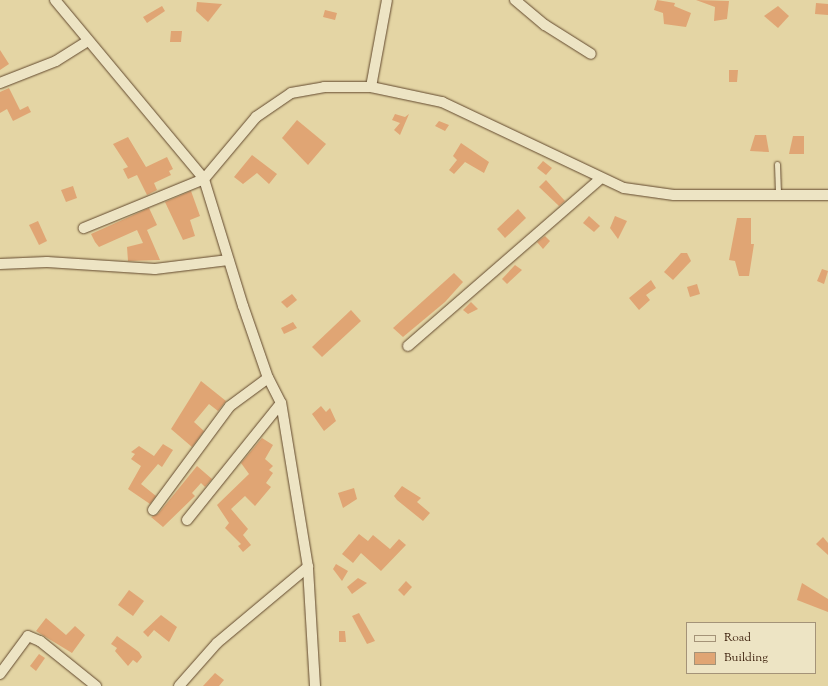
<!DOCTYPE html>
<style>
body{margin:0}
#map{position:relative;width:828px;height:686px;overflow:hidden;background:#e4d5a4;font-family:"Sorts Mill Goudy",serif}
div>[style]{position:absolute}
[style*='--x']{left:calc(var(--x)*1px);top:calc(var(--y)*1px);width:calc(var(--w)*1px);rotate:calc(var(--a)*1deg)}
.building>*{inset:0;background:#e0a574}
.roads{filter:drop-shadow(0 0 1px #62492e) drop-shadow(0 0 1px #62492e)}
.lane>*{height:5px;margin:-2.5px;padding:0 2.5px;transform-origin:2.5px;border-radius:2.5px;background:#ede4c4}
.street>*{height:10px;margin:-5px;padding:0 5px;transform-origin:5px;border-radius:5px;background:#ede4c4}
span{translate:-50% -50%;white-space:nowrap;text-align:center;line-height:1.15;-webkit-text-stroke:3px #ede4c4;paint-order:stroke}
.legend{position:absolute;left:686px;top:622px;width:130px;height:52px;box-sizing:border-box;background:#ede4c4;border:1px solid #a49378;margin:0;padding:5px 7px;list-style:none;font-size:12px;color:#371a07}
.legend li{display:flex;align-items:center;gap:8px;height:20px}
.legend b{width:20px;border:1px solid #a49378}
</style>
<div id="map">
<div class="building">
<i style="clip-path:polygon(657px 0,675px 3px,674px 6px,691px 13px,686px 27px,664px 24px,663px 13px,654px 10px)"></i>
<i style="clip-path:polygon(696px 0,729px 1px,727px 19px,714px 21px,715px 7px)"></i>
<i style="clip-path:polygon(197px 2px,222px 4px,208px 22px,196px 11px)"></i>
<i style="clip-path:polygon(816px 3px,828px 4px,828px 15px,815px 14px)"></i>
<i style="clip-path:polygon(162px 6px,165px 11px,147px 23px,143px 17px)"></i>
<i style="clip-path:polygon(778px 6px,789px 16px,778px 28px,764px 16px)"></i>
<i style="clip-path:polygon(325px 10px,337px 13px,335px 20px,323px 17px)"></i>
<i style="clip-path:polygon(171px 31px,182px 31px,181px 42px,170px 42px)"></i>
<i style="clip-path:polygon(0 50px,9px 64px,0 70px)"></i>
<i style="clip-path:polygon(729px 70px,738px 70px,737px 82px,729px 82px)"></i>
<i style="clip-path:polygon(9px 88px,20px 110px,28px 106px,31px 112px,13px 121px,7px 109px,0 113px,0 92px)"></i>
<i style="clip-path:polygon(395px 114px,405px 117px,409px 114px,400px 135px,394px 130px,400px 123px,392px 120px)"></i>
<i style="clip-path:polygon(297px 120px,326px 144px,308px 165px,282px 138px)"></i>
<i style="clip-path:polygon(439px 121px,449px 125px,445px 131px,435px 126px)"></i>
<i style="clip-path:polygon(755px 135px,766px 135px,769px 152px,750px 151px)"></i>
<i style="clip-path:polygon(793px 136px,804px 136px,804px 154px,789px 154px)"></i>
<i style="clip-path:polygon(128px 137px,146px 167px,167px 157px,173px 169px,169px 171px,171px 175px,154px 183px,157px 190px,147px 195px,137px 175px,128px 179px,123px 169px,128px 167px,113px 144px)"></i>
<i style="clip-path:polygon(461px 143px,489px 162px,484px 173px,465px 162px,454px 174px,449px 170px,457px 160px,453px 156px)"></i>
<i style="clip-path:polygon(252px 155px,277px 174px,269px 184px,257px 173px,243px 184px,234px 177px)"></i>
<i style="clip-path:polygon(543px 161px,552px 168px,546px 175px,537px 168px)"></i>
<i style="clip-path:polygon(546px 180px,565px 201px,559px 206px,539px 187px)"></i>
<i style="clip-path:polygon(73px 186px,77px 198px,66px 202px,61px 190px)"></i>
<i style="clip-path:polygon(191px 191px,200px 216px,190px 220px,195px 236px,183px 240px,165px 202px)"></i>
<i style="clip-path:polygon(149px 208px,157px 225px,147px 230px,160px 260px,128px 261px,127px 247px,143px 243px,137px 230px,99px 247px,95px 242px,91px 234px)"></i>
<i style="clip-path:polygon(518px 209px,526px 218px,505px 238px,497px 229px)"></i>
<i style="clip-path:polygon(589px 216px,600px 226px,594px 232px,583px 223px)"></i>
<i style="clip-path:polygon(615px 216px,627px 221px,618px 239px,610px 228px)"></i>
<i style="clip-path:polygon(737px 218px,751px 218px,751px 244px,754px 244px,749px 276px,739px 276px,735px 261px,729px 260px)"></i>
<i style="clip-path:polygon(38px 221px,47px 241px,39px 245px,29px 225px)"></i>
<i style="clip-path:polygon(545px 236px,550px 241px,543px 249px,537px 242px)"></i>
<i style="clip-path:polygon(681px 253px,687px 253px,691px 261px,673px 280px,664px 272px)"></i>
<i style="clip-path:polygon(515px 265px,522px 270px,507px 284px,502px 279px)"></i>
<i style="clip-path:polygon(822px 269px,828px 271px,824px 284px,817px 281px)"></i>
<i style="clip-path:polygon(454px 273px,463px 282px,445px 302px,403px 337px,393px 328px)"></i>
<i style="clip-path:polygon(651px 280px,656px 288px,646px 295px,650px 300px,639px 310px,629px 298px)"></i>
<i style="clip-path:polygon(697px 284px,700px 294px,690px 297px,687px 287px)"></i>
<i style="clip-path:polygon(292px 294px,297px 300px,287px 308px,281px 302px)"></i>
<i style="clip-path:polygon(471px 302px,478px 309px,468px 314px,463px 310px)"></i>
<i style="clip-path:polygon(351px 310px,361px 321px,322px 357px,312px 347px)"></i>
<i style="clip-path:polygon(293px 322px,297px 328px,284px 334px,281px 328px)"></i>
<i style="clip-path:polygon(201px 381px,226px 401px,218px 411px,209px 404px,194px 422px,204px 431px,192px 447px,171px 429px)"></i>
<i style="clip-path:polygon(321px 406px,326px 412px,330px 408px,336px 421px,324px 431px,312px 414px)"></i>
<i style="clip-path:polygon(262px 438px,273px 445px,265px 459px,273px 466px,269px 470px,273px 473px,266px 483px,271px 487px,255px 506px,245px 496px,231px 509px,248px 529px,243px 535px,251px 545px,243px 552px,238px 546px,241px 544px,225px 528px,229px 523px,217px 505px,249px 474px,241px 463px)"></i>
<i style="clip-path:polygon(163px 444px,173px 450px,162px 467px,158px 464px,141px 484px,156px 496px,150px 504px,128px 489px,141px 466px,131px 459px,135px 454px,131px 452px,139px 446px,154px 456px)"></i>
<i style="clip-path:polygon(197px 466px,212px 479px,205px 487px,201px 483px,192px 493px,195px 496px,163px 527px,151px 517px,158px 514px)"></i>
<i style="clip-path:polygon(402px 486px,421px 498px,417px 502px,430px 513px,423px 521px,397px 500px,394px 496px)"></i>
<i style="clip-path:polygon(354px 488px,357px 499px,343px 508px,338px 493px)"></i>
<i style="clip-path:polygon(359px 534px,368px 541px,373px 535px,390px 549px,399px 539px,406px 545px,381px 571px,361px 553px,353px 563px,342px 554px)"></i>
<i style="clip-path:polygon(823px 537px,828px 543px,828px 555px,816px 544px)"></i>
<i style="clip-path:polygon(336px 564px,348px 571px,342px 581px,333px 569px)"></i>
<i style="clip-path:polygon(358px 578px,367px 583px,352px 594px,347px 587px)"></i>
<i style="clip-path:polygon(406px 581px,412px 587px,404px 596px,398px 590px)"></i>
<i style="clip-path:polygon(802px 583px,828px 599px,828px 612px,797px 600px)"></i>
<i style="clip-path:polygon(129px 590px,144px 601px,133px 616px,118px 605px)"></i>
<i style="clip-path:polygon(359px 613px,375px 641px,367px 644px,352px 616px)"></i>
<i style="clip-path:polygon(161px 615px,177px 627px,169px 642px,154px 630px,148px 637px,143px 632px)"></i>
<i style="clip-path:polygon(46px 618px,66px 635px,75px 626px,85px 635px,72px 653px,36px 631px)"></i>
<i style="clip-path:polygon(339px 631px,345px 631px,346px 642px,339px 642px)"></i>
<i style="clip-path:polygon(117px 636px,139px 652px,142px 657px,137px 663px,133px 660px,128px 666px,115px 651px,117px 648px,111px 644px)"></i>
<i style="clip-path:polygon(39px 654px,45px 658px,36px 671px,30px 666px)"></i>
<i style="clip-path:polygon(215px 673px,224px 680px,219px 686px,203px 686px)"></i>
</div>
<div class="roads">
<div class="lane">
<i style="--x:777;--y:164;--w:31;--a:88"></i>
</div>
<div class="street">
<i style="--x:55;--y:0;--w:233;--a:50.2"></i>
<i style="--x:204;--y:179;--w:130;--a:157.8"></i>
<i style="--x:515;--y:0;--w:39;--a:40"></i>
<i style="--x:545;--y:25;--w:54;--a:32.2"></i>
<i style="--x:0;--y:83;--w:60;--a:-21.4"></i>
<i style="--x:56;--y:61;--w:38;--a:-32"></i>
<i style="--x:371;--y:87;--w:88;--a:-79.6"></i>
<i style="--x:0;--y:264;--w:47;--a:-2.4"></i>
<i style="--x:47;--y:262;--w:108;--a:3.7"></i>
<i style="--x:155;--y:269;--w:74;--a:-7"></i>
<i style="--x:408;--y:346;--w:253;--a:-41"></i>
<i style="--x:153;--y:510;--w:129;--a:-53.5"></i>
<i style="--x:230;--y:406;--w:47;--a:-36.4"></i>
<i style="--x:187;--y:520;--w:150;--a:-51.2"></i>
<i style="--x:0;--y:674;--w:47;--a:-53.6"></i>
<i style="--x:28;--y:636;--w:13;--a:23"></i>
<i style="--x:40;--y:641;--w:72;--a:38.8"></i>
<i style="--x:179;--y:686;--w:57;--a:-48.5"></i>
<i style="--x:217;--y:643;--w:119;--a:-39.9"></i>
<i style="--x:315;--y:686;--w:119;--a:-93.4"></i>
<i style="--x:308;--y:567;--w:166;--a:-99.3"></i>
<i style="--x:281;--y:403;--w:28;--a:-117"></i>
<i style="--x:268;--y:378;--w:76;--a:-109.1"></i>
<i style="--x:243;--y:306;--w:133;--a:-107.1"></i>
<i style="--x:204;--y:179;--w:81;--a:-50"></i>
<i style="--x:256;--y:117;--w:42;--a:-34.4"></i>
<i style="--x:291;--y:93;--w:34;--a:-10"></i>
<i style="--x:324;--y:87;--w:47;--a:0"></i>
<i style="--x:371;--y:87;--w:73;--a:11.9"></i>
<i style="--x:442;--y:102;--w:201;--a:25.3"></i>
<i style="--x:624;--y:188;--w:50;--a:8"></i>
<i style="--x:674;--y:195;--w:154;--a:0"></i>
</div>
</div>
<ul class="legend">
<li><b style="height:5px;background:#ede4c4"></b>Road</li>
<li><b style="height:11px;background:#e0a574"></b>Building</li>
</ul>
</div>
